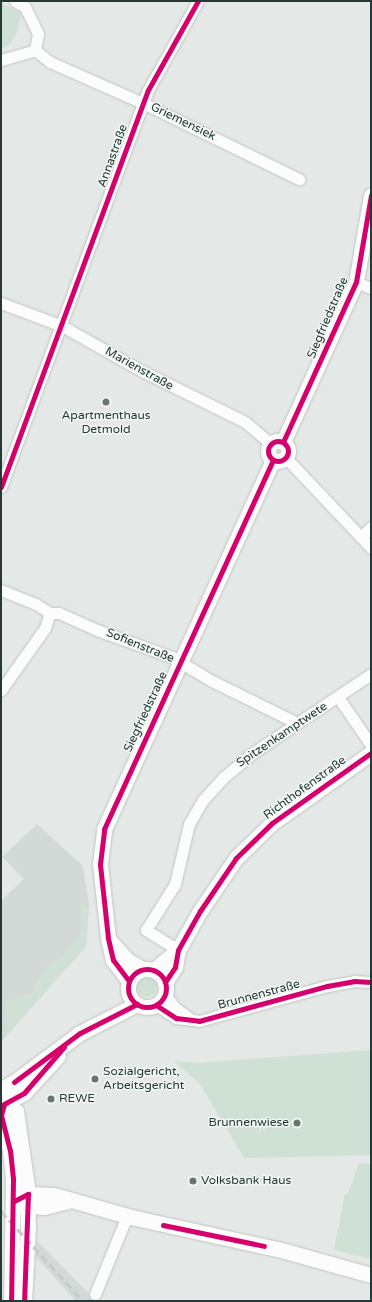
<!DOCTYPE html>
<meta charset="utf-8">
<style>
body{margin:0}
#map{position:relative;width:372px;height:1302px;overflow:hidden;background:#e4e8e6;font-family:"Varela Round",sans-serif}
div>[style]{position:absolute}
[style*='--x']{left:calc(var(--x)*1px);top:calc(var(--y)*1px);width:calc(var(--w)*1px);rotate:calc(var(--a)*1deg)}
.built>*{inset:0;background:#d2d9d6}
.green>*{inset:0;background:#cfe0d4}
.round{border-radius:50%}
.roads{filter:drop-shadow(0 0 1px #c1c5c3) drop-shadow(0 0 1px #c1c5c3)}
.street>*{height:11px;margin:-5.5px;padding:0 5.5px;transform-origin:5.5px;border-radius:5.5px;background:#fbfcfb}
.secondary>*{height:15px;margin:-7.5px;padding:0 7.5px;transform-origin:7.5px;border-radius:7.5px;background:#fbfcfb}
.secondary>.ring{margin:-7.5px;padding:0;box-sizing:content-box;background:none;border:15px solid #fbfcfb;border-radius:50%}
.rail>*{height:3px;margin-top:-1.5px;transform-origin:0;background:repeating-linear-gradient(90deg,#c7cac9 0 8px,transparent 0 12px)}
.cycleway>*{height:5px;margin:-2.5px;padding:0 2.5px;transform-origin:2.5px;border-radius:2.5px;background:#d6006c}
.cycleway>.ring{margin:-2.5px;padding:0;box-sizing:content-box;background:none;border:5px solid #d6006c;border-radius:50%}
.dots>*{width:11px;height:11px;translate:-50% -50%;box-sizing:border-box;border:2px solid #f2f7f5;border-radius:50%}
span{translate:-50% -50%;white-space:nowrap;text-align:center;line-height:1.15;-webkit-text-stroke:3px #f2f7f5;paint-order:stroke}
.street-label{font-size:12px;color:#243934}
.poi-label{font-size:12px;color:#243934}
.left{translate:0 -50%;text-align:left}
.right{translate:-100% -50%;text-align:right}
.frame{position:absolute;inset:0;border:2px solid #243934;pointer-events:none}
</style>
<div id="map">
<div class="built">
<i style="clip-path:polygon(37px 824px,83px 866px,89px 906px,86px 946px,1px 1042px,1px 901px,24px 879px,2px 857px)"></i>
<i style="clip-path:polygon(37px 1241px,96px 1301px,76px 1301px,36px 1257px)"></i>
</div>
<div class="green">
<i style="clip-path:polygon(1px 3px,21px 13px,18px 30px,11px 44px,1px 49px)"></i>
<i style="clip-path:polygon(80px 903px,88px 907px,85px 946px,8px 1034px,6px 1001px,31px 994px,48px 964px,59px 960px,81px 933px)"></i>
<i class="round" style="left:137px;top:977px;width:20px;height:20px"></i>
<i style="clip-path:polygon(371px 1050px,371px 1155px,244px 1158px,200px 1084px,174px 1061px,197px 1063px)"></i>
<i style="clip-path:polygon(359px 1163px,371px 1164px,371px 1259px,334px 1250px,345px 1194px,348px 1194px)"></i>
</div>
<div class="roads">
<div class="street">
<i style="--x:15;--y:1;--w:12;--a:31"></i>
<i style="--x:25;--y:7;--w:30;--a:64"></i>
<i style="--x:38;--y:34;--w:16;--a:101"></i>
<i style="--x:35;--y:50;--w:19;--a:39"></i>
<i style="--x:50;--y:62;--w:102;--a:23.8"></i>
<i style="--x:143;--y:103;--w:174;--a:26"></i>
<i style="--x:1;--y:60;--w:35;--a:-16"></i>
<i style="--x:356;--y:282;--w:16;--a:22"></i>
<i style="--x:1;--y:303;--w:65;--a:20.7"></i>
<i style="--x:62;--y:326;--w:92;--a:29.4"></i>
<i style="--x:142;--y:371;--w:115;--a:26.3"></i>
<i style="--x:245;--y:422;--w:34;--a:40"></i>
<i style="--x:286;--y:458;--w:124;--a:46.6"></i>
<i style="--x:1;--y:487;--w:423;--a:-69.7"></i>
<i style="--x:148;--y:90;--w:102;--a:-60.7"></i>
<i style="--x:361;--y:537;--w:14;--a:-45"></i>
<i style="--x:1;--y:590;--w:38;--a:22"></i>
<i style="--x:36;--y:604;--w:17;--a:33"></i>
<i style="--x:50;--y:613;--w:9;--a:0"></i>
<i style="--x:59;--y:613;--w:42;--a:24.1"></i>
<i style="--x:97;--y:630;--w:80;--a:19.8"></i>
<i style="--x:172;--y:657;--w:44;--a:31.2"></i>
<i style="--x:210;--y:680;--w:97;--a:26.3"></i>
<i style="--x:1;--y:690;--w:76;--a:-54.6"></i>
<i style="--x:45;--y:628;--w:16;--a:-72"></i>
<i style="--x:338;--y:697;--w:58;--a:55.5"></i>
<i style="--x:178;--y:950;--w:38;--a:-148"></i>
<i style="--x:146;--y:930;--w:54;--a:-57.8"></i>
<i style="--x:175;--y:884;--w:62;--a:-76.9"></i>
<i style="--x:189;--y:824;--w:28;--a:-60"></i>
<i style="--x:203;--y:800;--w:31;--a:-48"></i>
<i style="--x:224;--y:777;--w:35;--a:-40"></i>
<i style="--x:251;--y:754;--w:144;--a:-33.7"></i>
<i style="--x:165;--y:994;--w:16;--a:55"></i>
<i style="--x:174;--y:1007;--w:19;--a:36"></i>
<i style="--x:156;--y:1005;--w:24;--a:33"></i>
<i style="--x:176;--y:1018;--w:23;--a:7"></i>
<i style="--x:199;--y:1021;--w:133;--a:-15.3"></i>
<i style="--x:327;--y:986;--w:27;--a:-10"></i>
<i style="--x:354;--y:981;--w:17;--a:3"></i>
<i style="--x:95;--y:1294;--w:84;--a:-67.7"></i>
</div>
<div class="secondary">
<i class="ring" style="left:268px;top:441px;width:5px;height:5px"></i>
<i style="--x:283;--y:442;--w:176;--a:-65.5"></i>
<i style="--x:356;--y:282;--w:88;--a:-80.2"></i>
<i style="--x:110;--y:941;--w:25;--a:48"></i>
<i style="--x:127;--y:960;--w:17;--a:31"></i>
<i class="ring" style="left:128px;top:969px;width:23px;height:23px"></i>
<i style="--x:154;--y:970;--w:31;--a:-40"></i>
<i style="--x:129;--y:981;--w:26;--a:-127"></i>
<i style="--x:113;--y:960;--w:23;--a:-103"></i>
<i style="--x:108;--y:938;--w:74;--a:-96.2"></i>
<i style="--x:100;--y:864;--w:35;--a:-83"></i>
<i style="--x:104;--y:829;--w:406;--a:-65.4"></i>
<i style="--x:165;--y:982;--w:18;--a:-56"></i>
<i style="--x:175;--y:967;--w:17;--a:-80"></i>
<i style="--x:178;--y:950;--w:45;--a:-60.6"></i>
<i style="--x:200;--y:911;--w:64;--a:-55.8"></i>
<i style="--x:236;--y:858;--w:50;--a:-44.2"></i>
<i style="--x:272;--y:823;--w:121;--a:-35.3"></i>
<i style="--x:1;--y:1089;--w:15;--a:-28"></i>
<i style="--x:14;--y:1082;--w:82;--a:-36.6"></i>
<i style="--x:80;--y:1033;--w:64;--a:-27"></i>
<i style="--x:4;--y:1104;--w:14;--a:30"></i>
<i style="--x:16;--y:1111;--w:76;--a:81.7"></i>
<i style="--x:27;--y:1186;--w:42;--a:88.6"></i>
<i style="--x:28;--y:1228;--w:73;--a:93.1"></i>
<i style="--x:4;--y:1104;--w:11;--a:105"></i>
<i style="--x:1;--y:1115;--w:36;--a:76"></i>
<i style="--x:10;--y:1150;--w:29;--a:84"></i>
<i style="--x:13;--y:1179;--w:122;--a:90.9"></i>
<i style="--x:4;--y:1104;--w:23;--a:-29"></i>
<i style="--x:24;--y:1093;--w:50;--a:-47.4"></i>
<i style="--x:14;--y:1201;--w:16;--a:-27"></i>
<i style="--x:28;--y:1194;--w:26;--a:2"></i>
<i style="--x:54;--y:1195;--w:80;--a:15.9"></i>
<i style="--x:131;--y:1217;--w:158;--a:12.4"></i>
<i style="--x:285;--y:1251;--w:89;--a:15.6"></i>
<i style="--x:20;--y:1205;--w:24;--a:5"></i>
<i style="--x:44;--y:1207;--w:25;--a:-14"></i>
</div>
</div>
<div class="rail">
<i style="--x:1;--y:1211;--w:122;--a:47.7"></i>
</div>
<div class="cycleway">
<i class="ring" style="left:268px;top:441px;width:15px;height:15px"></i>
<i style="--x:283;--y:442;--w:176;--a:-65.5"></i>
<i style="--x:356;--y:282;--w:88;--a:-80.2"></i>
<i style="--x:1;--y:487;--w:423;--a:-69.7"></i>
<i style="--x:148;--y:90;--w:102;--a:-60.7"></i>
<i class="ring" style="left:128px;top:969px;width:33px;height:33px"></i>
<i style="--x:129;--y:981;--w:26;--a:-127"></i>
<i style="--x:113;--y:960;--w:23;--a:-103"></i>
<i style="--x:108;--y:938;--w:74;--a:-96.2"></i>
<i style="--x:100;--y:864;--w:35;--a:-83"></i>
<i style="--x:104;--y:829;--w:406;--a:-65.4"></i>
<i style="--x:165;--y:982;--w:18;--a:-56"></i>
<i style="--x:175;--y:967;--w:17;--a:-80"></i>
<i style="--x:178;--y:950;--w:45;--a:-60.6"></i>
<i style="--x:200;--y:911;--w:64;--a:-55.8"></i>
<i style="--x:236;--y:858;--w:50;--a:-44.2"></i>
<i style="--x:272;--y:823;--w:121;--a:-35.3"></i>
<i style="--x:156;--y:1005;--w:24;--a:33"></i>
<i style="--x:176;--y:1018;--w:23;--a:7"></i>
<i style="--x:199;--y:1021;--w:133;--a:-15.3"></i>
<i style="--x:327;--y:986;--w:27;--a:-10"></i>
<i style="--x:354;--y:981;--w:17;--a:3"></i>
<i style="--x:14;--y:1082;--w:82;--a:-36.6"></i>
<i style="--x:80;--y:1033;--w:64;--a:-27"></i>
<i style="--x:4;--y:1104;--w:11;--a:105"></i>
<i style="--x:1;--y:1115;--w:36;--a:76"></i>
<i style="--x:10;--y:1150;--w:29;--a:84"></i>
<i style="--x:13;--y:1179;--w:122;--a:90.9"></i>
<i style="--x:4;--y:1104;--w:23;--a:-29"></i>
<i style="--x:24;--y:1093;--w:61;--a:-49"></i>
<i style="--x:14;--y:1201;--w:16;--a:-27"></i>
<i style="--x:28;--y:1194;--w:107;--a:92.1"></i>
<i style="--x:163;--y:1225;--w:103;--a:11.7"></i>
</div>
<div class="dots">
<i style="left:106px;top:402px;background:#677672"></i>
<i style="left:95px;top:1079px;background:#677672"></i>
<i style="left:51px;top:1099px;background:#677672"></i>
<i style="left:297px;top:1123px;background:#677672"></i>
<i style="left:193px;top:1181px;background:#677672"></i>
</div>
<div class="street-label">
<span style="left:183px;top:122px;rotate:26deg">Griemensiek</span>
<span style="left:113px;top:156px;rotate:-70deg">Annastraße</span>
<span style="left:328px;top:318px;rotate:-67deg">Siegfriedstraße</span>
<span style="left:139px;top:369px;rotate:29deg">Marienstraße</span>
<span style="left:140px;top:646px;rotate:22deg">Sofienstraße</span>
<span style="left:146px;top:712px;rotate:-65deg">Siegfriedstraße</span>
<span style="left:282px;top:735px;rotate:-34deg">Spitzenkamptwete</span>
<span style="left:305px;top:788px;rotate:-36deg">Richthofenstraße</span>
<span style="left:259px;top:995px;rotate:-15deg">Brunnenstraße</span>
</div>
<div class="poi-label">
<span style="left:106px;top:423px">Apartmenthaus<br>Detmold</span>
<span class="left" style="left:103px;top:1079px">Sozialgericht,<br>Arbeitsgericht</span>
<span class="left" style="left:59px;top:1099px">REWE</span>
<span class="right" style="left:289px;top:1123px">Brunnenwiese</span>
<span class="left" style="left:201px;top:1181px">Volksbank Haus</span>
</div>
<div class="frame"></div>
</div>
